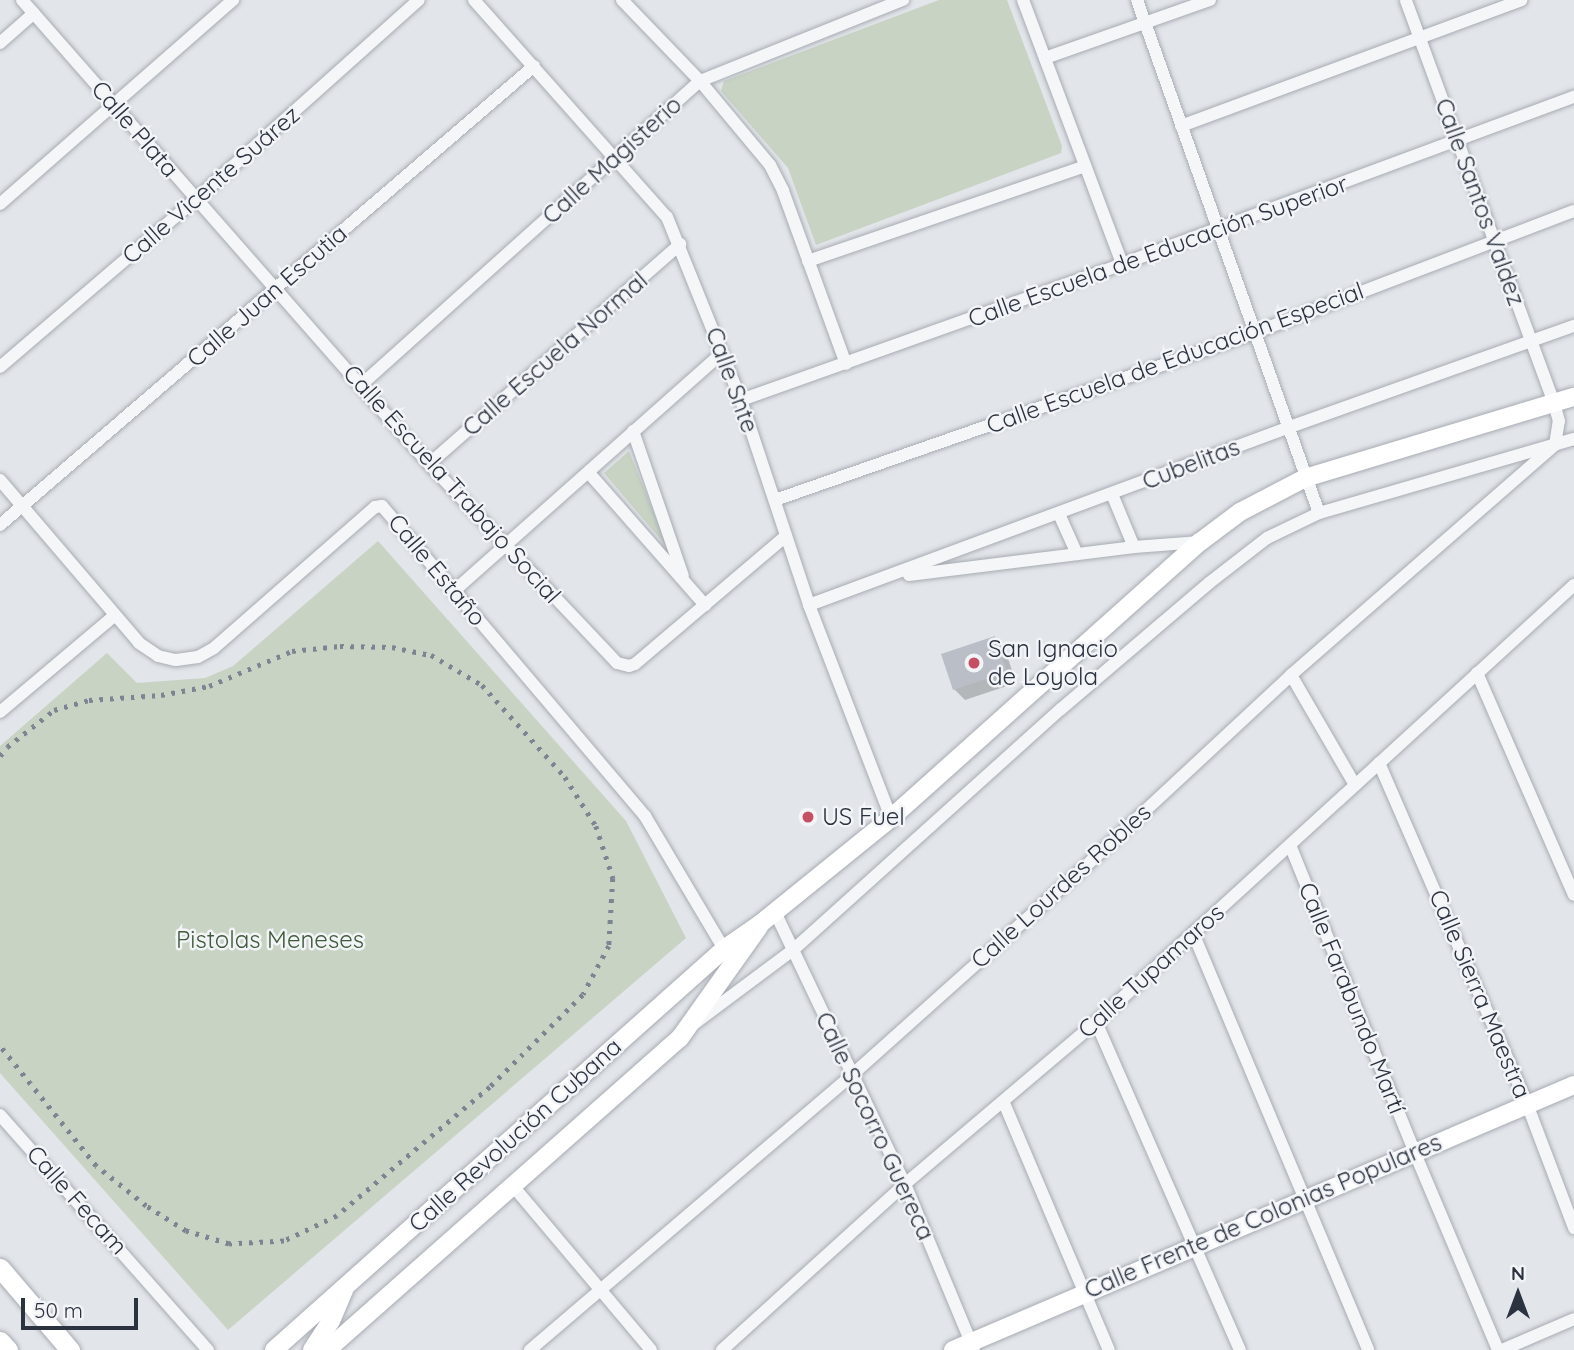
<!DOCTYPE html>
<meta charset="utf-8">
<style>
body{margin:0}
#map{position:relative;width:1574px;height:1350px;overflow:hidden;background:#e2e5e9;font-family:Quicksand,sans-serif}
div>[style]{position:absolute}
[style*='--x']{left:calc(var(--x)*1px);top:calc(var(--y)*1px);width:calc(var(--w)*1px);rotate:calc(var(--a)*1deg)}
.green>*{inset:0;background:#c8d3c4}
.shadow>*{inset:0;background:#0003}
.building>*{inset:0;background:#babec6}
.roads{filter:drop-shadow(0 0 2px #a7acb3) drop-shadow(0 0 2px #a7acb3)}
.street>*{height:12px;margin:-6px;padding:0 6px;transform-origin:6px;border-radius:6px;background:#f5f6f8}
.secondary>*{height:18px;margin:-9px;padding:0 9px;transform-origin:9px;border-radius:9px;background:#fff}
.primary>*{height:19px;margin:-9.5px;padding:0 9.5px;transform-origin:9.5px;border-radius:9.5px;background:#fff}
.rail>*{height:4.5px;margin-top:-2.25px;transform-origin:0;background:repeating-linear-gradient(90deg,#7c8592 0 3.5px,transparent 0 10.5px)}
.dots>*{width:19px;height:19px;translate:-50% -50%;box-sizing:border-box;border:4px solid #f2f4f7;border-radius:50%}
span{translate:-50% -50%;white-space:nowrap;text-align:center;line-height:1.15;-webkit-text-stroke:5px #f2f4f7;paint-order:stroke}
.street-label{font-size:24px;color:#2b3340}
.poi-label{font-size:24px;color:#2b3340}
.left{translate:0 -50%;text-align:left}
.park-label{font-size:24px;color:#405b39}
.north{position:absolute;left:1483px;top:1259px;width:70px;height:70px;-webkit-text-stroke:5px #f2f4f7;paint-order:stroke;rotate:0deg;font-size:19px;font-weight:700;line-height:28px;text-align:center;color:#2b3340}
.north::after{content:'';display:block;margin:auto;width:24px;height:32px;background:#2b3340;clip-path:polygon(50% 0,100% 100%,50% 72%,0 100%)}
.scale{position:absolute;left:21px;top:1298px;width:117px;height:32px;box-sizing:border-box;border:4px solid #2b3340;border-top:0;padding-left:9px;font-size:21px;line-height:24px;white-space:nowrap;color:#2b3340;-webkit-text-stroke:5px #f2f4f7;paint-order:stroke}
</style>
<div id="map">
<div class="green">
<i style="clip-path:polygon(939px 0,1007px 0,1062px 146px,1061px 153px,816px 245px,788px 168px,721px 91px,724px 81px)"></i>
<i style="clip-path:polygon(629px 451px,668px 548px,604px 473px)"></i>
<i style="clip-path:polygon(378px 541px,626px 821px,686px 938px,228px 1330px,0 1073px,0 746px,107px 653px,137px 683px,205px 678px,233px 666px)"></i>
</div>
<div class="shadow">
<i style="clip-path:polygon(994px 638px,1005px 649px,1016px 683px,965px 700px,954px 689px)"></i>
</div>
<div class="building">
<i style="clip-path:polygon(995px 636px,1007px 672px,953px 690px,941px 654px)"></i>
</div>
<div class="roads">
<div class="street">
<i style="--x:22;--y:0;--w:617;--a:48.74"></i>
<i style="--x:429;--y:464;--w:274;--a:46.6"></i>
<i style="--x:617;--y:663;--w:12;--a:14"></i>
<i style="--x:629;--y:666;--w:6;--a:-18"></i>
<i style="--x:635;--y:664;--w:198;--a:-40.3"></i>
<i style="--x:474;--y:0;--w:290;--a:48.4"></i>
<i style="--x:667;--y:217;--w:197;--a:68"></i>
<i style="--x:741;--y:400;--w:216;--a:71.6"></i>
<i style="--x:809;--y:605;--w:228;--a:68.9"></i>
<i style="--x:622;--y:0;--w:112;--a:46.1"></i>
<i style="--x:700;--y:81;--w:109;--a:50.2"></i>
<i style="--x:770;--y:165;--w:29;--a:63"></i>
<i style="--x:783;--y:191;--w:184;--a:70"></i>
<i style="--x:1023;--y:0;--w:282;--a:69.4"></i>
<i style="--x:1137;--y:0;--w:544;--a:70.47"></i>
<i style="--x:1319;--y:513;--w:266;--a:-16.2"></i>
<i style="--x:0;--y:43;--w:45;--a:-41.4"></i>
<i style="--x:1045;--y:58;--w:175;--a:-19.4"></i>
<i style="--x:1181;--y:126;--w:363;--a:-20.3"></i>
<i style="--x:0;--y:204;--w:310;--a:-41.2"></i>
<i style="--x:808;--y:261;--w:293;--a:-18.9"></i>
<i style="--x:0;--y:367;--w:257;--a:-40.6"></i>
<i style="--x:195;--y:200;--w:300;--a:-41.8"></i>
<i style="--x:361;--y:385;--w:455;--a:-41.9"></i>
<i style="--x:700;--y:81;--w:219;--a:-21.8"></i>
<i style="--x:741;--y:400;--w:405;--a:-19.6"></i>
<i style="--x:1122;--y:264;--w:482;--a:-20.3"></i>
<i style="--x:633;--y:431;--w:153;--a:71"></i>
<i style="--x:429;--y:464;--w:334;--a:-41.2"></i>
<i style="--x:589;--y:473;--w:176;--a:48.7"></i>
<i style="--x:0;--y:480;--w:214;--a:49.5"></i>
<i style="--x:139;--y:643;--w:23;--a:34"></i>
<i style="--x:158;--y:656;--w:18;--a:13"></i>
<i style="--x:176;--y:660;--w:22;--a:-8"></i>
<i style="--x:198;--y:657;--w:18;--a:-29"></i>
<i style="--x:214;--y:648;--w:214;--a:-41.2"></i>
<i style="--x:375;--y:507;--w:7;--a:-8"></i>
<i style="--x:382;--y:506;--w:407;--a:49.7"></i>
<i style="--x:645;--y:816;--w:155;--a:59.3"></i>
<i style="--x:1112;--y:494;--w:57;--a:67.5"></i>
<i style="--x:775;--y:500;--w:507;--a:-19.22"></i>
<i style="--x:1254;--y:333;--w:342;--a:-20.9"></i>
<i style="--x:1059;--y:514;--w:44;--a:65.8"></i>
<i style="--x:0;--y:525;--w:704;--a:-40.68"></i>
<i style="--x:909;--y:575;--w:227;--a:-7.1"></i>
<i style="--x:1134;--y:547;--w:66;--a:-4.3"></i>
<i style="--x:454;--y:591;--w:358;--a:-41.6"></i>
<i style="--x:809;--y:605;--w:510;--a:-20.32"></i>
<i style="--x:1287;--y:428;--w:305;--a:-19.6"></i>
<i style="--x:1477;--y:673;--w:242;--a:66.4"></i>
<i style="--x:1291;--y:675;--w:127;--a:59.8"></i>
<i style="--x:0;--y:712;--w:150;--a:-40.1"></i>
<i style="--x:1379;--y:763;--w:372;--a:66.5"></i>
<i style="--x:1527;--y:1104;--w:133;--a:69.2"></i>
<i style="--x:1290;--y:845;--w:330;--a:67.9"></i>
<i style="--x:1414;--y:1151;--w:216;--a:67.1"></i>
<i style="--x:775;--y:912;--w:301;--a:64.5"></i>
<i style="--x:905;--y:1184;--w:180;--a:67.4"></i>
<i style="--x:1193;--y:933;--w:452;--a:67.2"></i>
<i style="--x:1096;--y:1022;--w:358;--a:66.3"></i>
<i style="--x:695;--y:1023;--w:122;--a:-36.7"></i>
<i style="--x:793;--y:950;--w:360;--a:-42"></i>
<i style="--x:1061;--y:709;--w:194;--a:-40.4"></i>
<i style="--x:1209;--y:583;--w:73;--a:-37.8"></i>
<i style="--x:1267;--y:538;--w:58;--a:-25.7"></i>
<i style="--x:1004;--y:1103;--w:268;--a:67"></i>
<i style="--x:0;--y:1115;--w:314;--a:48.5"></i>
<i style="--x:513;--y:1186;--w:214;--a:49.9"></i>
<i style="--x:530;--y:1350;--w:425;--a:-40.5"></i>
<i style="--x:853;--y:1074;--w:319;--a:-41.8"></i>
<i style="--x:1091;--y:861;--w:273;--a:-42.9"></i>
<i style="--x:1291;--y:675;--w:350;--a:-41.1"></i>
<i style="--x:1555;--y:445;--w:24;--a:-81"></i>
<i style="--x:1559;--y:421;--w:19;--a:-106"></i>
<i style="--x:1554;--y:403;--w:429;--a:-110.2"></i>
<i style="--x:722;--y:1350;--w:247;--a:-42.2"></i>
<i style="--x:905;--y:1184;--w:250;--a:-40.3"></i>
<i style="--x:1096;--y:1022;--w:648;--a:-42.43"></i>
<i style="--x:1502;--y:1350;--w:78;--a:-23.3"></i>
</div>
<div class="secondary">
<i style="--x:274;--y:1350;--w:603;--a:-41.7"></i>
<i style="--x:724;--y:949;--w:44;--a:-34.8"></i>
<i style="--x:760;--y:924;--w:169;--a:-39"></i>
<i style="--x:891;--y:818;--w:414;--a:-41.8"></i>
<i style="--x:1200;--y:542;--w:50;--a:-36.9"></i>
<i style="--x:1240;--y:512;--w:73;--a:-27.6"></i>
<i style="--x:1305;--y:478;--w:281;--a:-16.8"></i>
<i style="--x:312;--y:1350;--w:35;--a:-57"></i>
<i style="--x:331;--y:1321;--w:34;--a:-67"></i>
<i style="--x:327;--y:1350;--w:471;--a:-41.5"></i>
<i style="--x:680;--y:1038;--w:136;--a:-54.6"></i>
<i style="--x:953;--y:1350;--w:675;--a:-23.11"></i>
</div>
<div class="primary">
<i style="--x:0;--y:1268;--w:108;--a:49.5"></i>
<i style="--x:0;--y:1341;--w:12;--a:48"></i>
</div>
</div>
<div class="rail">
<i style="--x:0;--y:756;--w:11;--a:-52"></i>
<i style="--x:7;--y:747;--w:60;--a:-38.2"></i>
<i style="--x:54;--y:710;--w:36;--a:-16"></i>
<i style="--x:89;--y:700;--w:72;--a:-4"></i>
<i style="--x:161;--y:695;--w:49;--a:-10.6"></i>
<i style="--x:209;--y:686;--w:90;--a:-22.9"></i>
<i style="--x:292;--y:651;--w:48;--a:-5.9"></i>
<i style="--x:340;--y:646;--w:52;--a:1.1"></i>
<i style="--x:392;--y:647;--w:40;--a:12"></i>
<i style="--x:431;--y:655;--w:59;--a:30.5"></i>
<i style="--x:482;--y:685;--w:124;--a:47.9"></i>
<i style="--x:565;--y:777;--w:58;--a:57.7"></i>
<i style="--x:596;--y:826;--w:55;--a:71.9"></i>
<i style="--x:613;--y:878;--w:68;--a:93.4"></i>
<i style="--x:609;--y:946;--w:55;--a:118"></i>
<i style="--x:583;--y:995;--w:131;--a:135.3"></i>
<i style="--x:490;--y:1087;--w:200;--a:139.9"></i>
<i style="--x:337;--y:1216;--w:59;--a:154.7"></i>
<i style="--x:284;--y:1241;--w:55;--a:176.9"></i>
<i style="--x:229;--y:1244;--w:45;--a:-163.2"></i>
<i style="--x:186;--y:1231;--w:47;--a:-148"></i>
<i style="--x:146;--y:1206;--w:64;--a:-141.3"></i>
<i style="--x:96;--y:1166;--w:154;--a:-128.7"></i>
</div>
<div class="dots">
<i style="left:974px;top:663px;background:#c55064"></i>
<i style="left:808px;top:817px;background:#c55064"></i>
</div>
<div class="street-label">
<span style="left:135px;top:129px;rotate:49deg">Calle Plata</span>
<span style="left:612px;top:160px;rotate:-42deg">Calle Magisterio</span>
<span style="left:211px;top:185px;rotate:-41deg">Calle Vicente Suárez</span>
<span style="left:1480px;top:202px;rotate:70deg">Calle Santos Valdez</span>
<span style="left:1158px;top:251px;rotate:-20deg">Calle Escuela de Educación Superior</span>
<span style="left:267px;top:296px;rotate:-41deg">Calle Juan Escutia</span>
<span style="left:555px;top:354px;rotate:-41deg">Calle Escuela Normal</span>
<span style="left:1175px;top:358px;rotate:-20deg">Calle Escuela de Educación Especial</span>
<span style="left:732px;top:380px;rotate:70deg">Calle Snte</span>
<span style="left:1191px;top:464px;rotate:-21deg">Cubelitas</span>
<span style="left:452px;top:484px;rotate:48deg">Calle Escuela Trabajo Social</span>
<span style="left:437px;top:570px;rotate:50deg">Calle Estaño</span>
<span style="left:1061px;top:886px;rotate:-42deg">Calle Lourdes Robles</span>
<span style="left:1151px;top:971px;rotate:-42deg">Calle Tupamaros</span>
<span style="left:1480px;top:994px;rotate:67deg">Calle Sierra Maestra</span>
<span style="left:1352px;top:998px;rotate:68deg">Calle Farabundo Martí</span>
<span style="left:875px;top:1126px;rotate:65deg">Calle Socorro Guereca</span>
<span style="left:515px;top:1135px;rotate:-42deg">Calle Revolución Cubana</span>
<span style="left:77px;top:1200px;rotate:48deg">Calle Fecam</span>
<span style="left:1263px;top:1216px;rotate:-23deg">Calle Frente de Colonias Populares</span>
</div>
<div class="poi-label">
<span class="left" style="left:988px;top:663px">San Ignacio<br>de Loyola</span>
<span class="left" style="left:822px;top:817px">US Fuel</span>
</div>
<div class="park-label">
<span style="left:270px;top:940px">Pistolas Meneses</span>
</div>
<div class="north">N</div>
<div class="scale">50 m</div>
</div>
